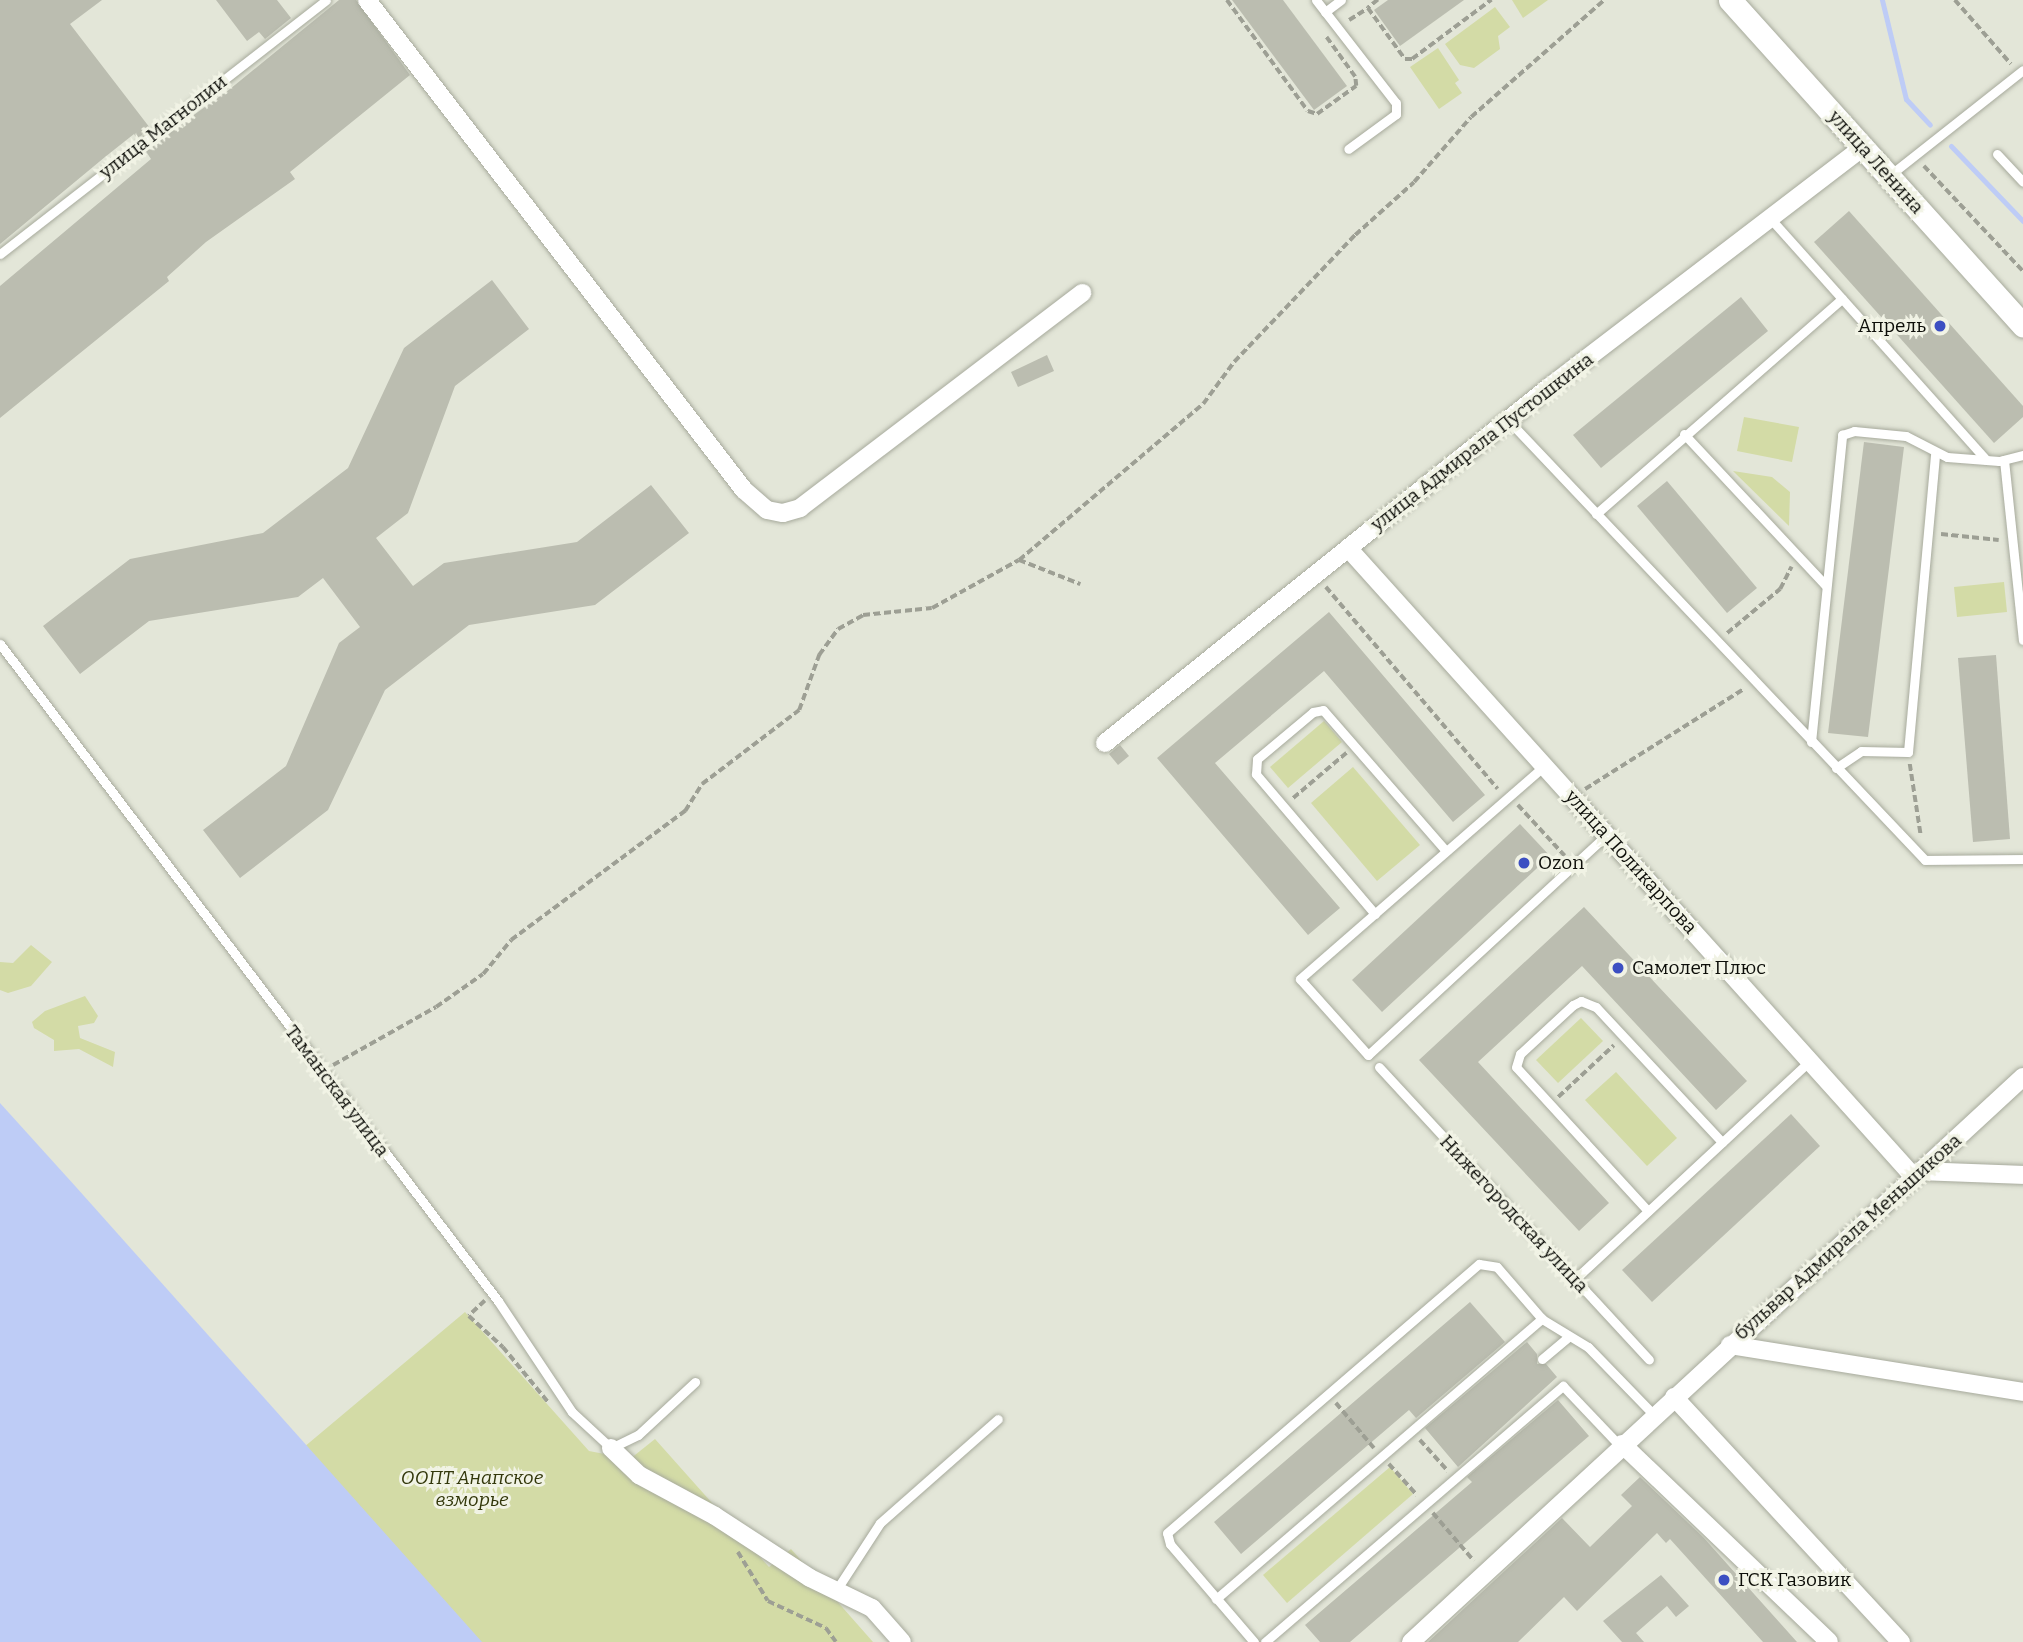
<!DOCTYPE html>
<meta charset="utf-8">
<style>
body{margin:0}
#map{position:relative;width:2023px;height:1642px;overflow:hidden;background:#e3e6d8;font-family:Bitter,serif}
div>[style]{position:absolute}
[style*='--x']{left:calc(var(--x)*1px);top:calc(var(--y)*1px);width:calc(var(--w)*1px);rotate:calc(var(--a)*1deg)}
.green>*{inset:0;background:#d3dba6}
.water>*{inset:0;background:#beccf6}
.stream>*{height:5px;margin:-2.5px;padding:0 2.5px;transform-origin:2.5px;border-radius:2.5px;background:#beccf6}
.building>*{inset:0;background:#bbbdb0}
.path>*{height:3.5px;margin-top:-1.75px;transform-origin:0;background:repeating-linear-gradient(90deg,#9d9f94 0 7px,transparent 0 10.5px)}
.roads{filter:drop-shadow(0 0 2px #a7aa9c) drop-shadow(0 0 2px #a7aa9c)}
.service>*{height:9px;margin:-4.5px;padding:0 4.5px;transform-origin:4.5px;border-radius:4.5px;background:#fff}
.minor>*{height:18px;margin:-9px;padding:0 9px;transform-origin:9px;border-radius:9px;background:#fff}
.tertiary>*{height:23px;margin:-11.5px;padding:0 11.5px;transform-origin:11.5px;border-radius:11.5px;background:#fff}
.dots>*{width:19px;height:19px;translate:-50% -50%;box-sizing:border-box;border:4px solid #f1f3e5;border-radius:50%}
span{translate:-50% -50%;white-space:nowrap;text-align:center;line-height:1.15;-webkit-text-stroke:6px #f1f3e5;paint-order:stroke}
.street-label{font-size:19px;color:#0d0e09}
.poi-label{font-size:19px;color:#0d0e09}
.right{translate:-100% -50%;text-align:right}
.left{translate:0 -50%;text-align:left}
.park-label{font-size:19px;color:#32370a;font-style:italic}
</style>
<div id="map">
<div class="green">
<i style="clip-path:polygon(1512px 0,1548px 0,1523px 18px)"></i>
<i style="clip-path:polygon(1495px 7px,1510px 27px,1498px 36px,1500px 49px,1474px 68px,1460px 65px,1445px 44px)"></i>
<i style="clip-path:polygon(1438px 48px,1459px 80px,1455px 83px,1462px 93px,1439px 109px,1410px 67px)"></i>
<i style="clip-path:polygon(1744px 417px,1799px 427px,1792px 462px,1737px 451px)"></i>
<i style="clip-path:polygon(1733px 471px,1772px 477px,1790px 492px,1789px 526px)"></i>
<i style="clip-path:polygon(2004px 582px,2007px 612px,1957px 617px,1954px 587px)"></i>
<i style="clip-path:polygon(1324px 721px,1342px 742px,1288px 788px,1270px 767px)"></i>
<i style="clip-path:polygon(1353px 767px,1420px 845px,1377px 881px,1311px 803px)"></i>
<i style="clip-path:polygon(31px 945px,52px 962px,31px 986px,8px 993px,0 990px,0 962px,13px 963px)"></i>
<i style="clip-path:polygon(85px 996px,98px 1016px,94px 1023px,78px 1026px,80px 1038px,115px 1052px,113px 1067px,79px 1049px,54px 1051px,54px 1040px,34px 1028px,32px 1022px,45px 1011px)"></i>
<i style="clip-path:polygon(1581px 1018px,1603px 1041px,1558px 1083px,1536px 1060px)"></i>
<i style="clip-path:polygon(1616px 1072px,1677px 1138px,1647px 1166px,1585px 1100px)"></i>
<i style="clip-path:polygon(465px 1312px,589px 1451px,630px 1459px,655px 1439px,769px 1567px,791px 1549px,873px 1642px,457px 1642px,291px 1458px)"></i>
<i style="clip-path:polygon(1390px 1467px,1413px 1494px,1287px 1603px,1263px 1575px)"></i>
</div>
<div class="water">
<i style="clip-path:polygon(0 1103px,76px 1187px,482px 1642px,0 1642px)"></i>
</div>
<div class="stream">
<i style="--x:1882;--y:0;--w:102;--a:76.4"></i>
<i style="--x:1906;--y:99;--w:35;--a:47"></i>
<i style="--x:1951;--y:146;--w:104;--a:46.2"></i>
</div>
<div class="building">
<i style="clip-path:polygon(0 0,102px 0,70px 24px,150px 128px,137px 139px,134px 134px,105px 157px,0 244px)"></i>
<i style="clip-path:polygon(216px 0,277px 0,291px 18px,265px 39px,259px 32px,247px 41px)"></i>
<i style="clip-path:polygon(339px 0,356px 0,410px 75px,290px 172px,295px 179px,206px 242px,167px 277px,169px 281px,0 418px,0 286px,151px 159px,145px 150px,230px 89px)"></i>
<i style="clip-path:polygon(1232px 0,1283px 0,1347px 86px,1314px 110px)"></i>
<i style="clip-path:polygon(1388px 0,1464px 0,1400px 46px,1374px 10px)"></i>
<i style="clip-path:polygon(1849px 211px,2023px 406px,2023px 417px,1994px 443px,1814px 242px)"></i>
<i style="clip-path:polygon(492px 280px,529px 329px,455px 386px,408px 513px,376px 538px,413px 586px,444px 563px,577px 542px,651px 485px,689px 533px,595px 605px,469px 625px,385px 690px,328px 810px,240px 878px,203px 830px,286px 766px,339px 643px,360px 627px,323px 578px,298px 597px,149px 621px,80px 674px,43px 626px,130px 559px,263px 533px,348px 468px,404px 348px)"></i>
<i style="clip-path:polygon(1741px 297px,1768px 331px,1601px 468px,1573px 435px)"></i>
<i style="clip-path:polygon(1047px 355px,1054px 371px,1018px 387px,1011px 372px)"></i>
<i style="clip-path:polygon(1864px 442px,1904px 447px,1868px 737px,1828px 733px)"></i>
<i style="clip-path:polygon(1667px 481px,1757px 588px,1727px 613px,1637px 506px)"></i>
<i style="clip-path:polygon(1329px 612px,1485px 795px,1453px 822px,1324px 671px,1215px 763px,1340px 908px,1308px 935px,1157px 758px)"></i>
<i style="clip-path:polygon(1996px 655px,2010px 839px,1973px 842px,1958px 658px)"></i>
<i style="clip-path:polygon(1120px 745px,1129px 756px,1118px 765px,1109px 754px)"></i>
<i style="clip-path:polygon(1520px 824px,1550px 856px,1382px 1012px,1352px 980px)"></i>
<i style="clip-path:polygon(1584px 907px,1747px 1081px,1716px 1110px,1582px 966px,1478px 1062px,1609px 1203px,1579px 1231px,1419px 1060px)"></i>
<i style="clip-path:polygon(1791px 1114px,1820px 1146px,1652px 1302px,1622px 1270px)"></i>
<i style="clip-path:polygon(1470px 1302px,1505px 1342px,1416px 1418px,1409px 1410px,1241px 1554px,1214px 1522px)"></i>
<i style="clip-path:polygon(1527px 1342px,1537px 1354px,1537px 1364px,1546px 1364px,1557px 1377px,1458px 1467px,1425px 1428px)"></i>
<i style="clip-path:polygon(1558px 1400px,1589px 1436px,1350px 1642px,1320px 1642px,1305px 1625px,1472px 1482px,1467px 1477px)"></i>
<i style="clip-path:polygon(1640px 1477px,1703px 1537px,1797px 1642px,1763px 1642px,1670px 1539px,1666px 1543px,1657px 1533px,1577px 1611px,1564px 1597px,1518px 1642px,1428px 1642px,1562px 1518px,1590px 1547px,1632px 1506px,1621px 1495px)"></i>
<i style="clip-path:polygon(1661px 1575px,1689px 1606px,1676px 1617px,1667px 1606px,1636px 1633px,1644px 1642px,1622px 1642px,1603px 1621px)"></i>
</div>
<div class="path">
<i style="--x:1227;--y:0;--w:137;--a:53.9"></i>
<i style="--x:1308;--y:111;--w:9;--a:18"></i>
<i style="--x:1317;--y:114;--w:48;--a:-35.7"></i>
<i style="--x:1356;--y:86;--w:9;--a:-96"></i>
<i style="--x:1355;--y:77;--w:49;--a:-125.9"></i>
<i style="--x:1378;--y:0;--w:13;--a:141"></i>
<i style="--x:1368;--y:8;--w:63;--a:54"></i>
<i style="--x:1405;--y:59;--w:7;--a:0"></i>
<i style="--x:1412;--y:59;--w:99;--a:-36.8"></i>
<i style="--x:1955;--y:0;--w:85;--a:48.8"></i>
<i style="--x:1349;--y:20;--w:22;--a:-32"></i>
<i style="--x:1924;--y:166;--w:144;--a:46.7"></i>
<i style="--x:1941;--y:534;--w:58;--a:5.9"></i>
<i style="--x:1019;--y:560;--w:241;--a:-40.3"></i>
<i style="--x:1203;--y:404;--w:52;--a:-53.6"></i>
<i style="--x:1234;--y:362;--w:175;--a:-46.4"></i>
<i style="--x:1355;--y:235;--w:79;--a:-41.9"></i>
<i style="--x:1414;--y:182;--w:86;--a:-48.8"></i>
<i style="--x:1471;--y:117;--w:177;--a:-41.3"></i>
<i style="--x:1326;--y:587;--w:265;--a:49.6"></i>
<i style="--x:1727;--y:633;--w:69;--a:-39.7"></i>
<i style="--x:1780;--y:589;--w:25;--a:-63"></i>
<i style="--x:1910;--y:764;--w:73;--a:81.3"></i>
<i style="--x:1585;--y:789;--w:188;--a:-32.2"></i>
<i style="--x:1293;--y:798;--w:70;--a:-40.3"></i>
<i style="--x:1518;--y:805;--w:69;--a:47.3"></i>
<i style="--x:333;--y:1065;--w:118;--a:-29.4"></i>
<i style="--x:436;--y:1007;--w:57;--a:-35.1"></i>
<i style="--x:483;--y:974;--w:44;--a:-50.5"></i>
<i style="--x:511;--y:940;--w:217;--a:-36.6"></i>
<i style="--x:685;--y:811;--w:32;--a:-58"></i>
<i style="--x:702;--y:784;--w:122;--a:-37.3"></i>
<i style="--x:799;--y:710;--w:59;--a:-70"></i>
<i style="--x:819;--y:655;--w:32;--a:-54"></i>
<i style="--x:838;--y:629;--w:29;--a:-29"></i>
<i style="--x:863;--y:615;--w:69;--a:-5.8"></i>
<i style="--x:932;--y:608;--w:99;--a:-28.9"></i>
<i style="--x:1019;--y:560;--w:66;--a:21.5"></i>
<i style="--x:1558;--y:1097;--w:76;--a:-42.9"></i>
<i style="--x:485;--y:1301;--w:22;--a:137"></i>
<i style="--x:469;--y:1316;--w:46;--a:42.4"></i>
<i style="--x:503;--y:1347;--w:71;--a:50.7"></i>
<i style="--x:1336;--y:1403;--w:59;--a:49.8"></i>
<i style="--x:1420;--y:1440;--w:42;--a:47.9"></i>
<i style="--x:1389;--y:1464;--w:42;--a:47.9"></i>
<i style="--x:1433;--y:1513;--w:63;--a:49.5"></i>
<i style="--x:738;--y:1552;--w:57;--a:58.5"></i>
<i style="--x:768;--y:1601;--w:64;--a:25"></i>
<i style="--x:826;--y:1628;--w:17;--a:54"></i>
</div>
<div class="roads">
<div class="service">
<i style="--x:1316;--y:0;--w:130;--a:52.2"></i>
<i style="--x:1396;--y:103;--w:11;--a:90"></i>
<i style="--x:1396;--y:114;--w:59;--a:143.9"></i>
<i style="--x:1325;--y:12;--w:20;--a:-37"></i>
<i style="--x:1997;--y:154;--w:38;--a:47"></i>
<i style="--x:1890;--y:175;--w:169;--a:-38.3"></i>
<i style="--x:1770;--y:218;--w:324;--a:48.2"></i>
<i style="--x:0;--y:254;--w:413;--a:-37.9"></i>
<i style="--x:1508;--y:420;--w:606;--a:46.54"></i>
<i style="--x:1925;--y:860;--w:98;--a:-0.6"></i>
<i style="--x:1684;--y:434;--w:208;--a:46.9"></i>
<i style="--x:2004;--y:460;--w:181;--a:84"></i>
<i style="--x:1596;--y:514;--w:327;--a:-41.2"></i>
<i style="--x:0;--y:644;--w:824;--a:52.84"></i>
<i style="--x:498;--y:1301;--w:133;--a:56.3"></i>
<i style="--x:572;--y:1412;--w:53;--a:42.7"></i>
<i style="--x:611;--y:1448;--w:30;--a:-26"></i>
<i style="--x:638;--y:1435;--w:78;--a:-42.9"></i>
<i style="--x:1811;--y:742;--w:309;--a:-84.2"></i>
<i style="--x:1842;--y:435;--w:13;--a:-18"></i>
<i style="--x:1854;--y:431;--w:52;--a:5.5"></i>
<i style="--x:1906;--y:436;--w:46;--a:27.1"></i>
<i style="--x:1947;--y:457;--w:52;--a:4.4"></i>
<i style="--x:1999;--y:461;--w:25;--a:-14"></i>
<i style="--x:1544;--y:766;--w:324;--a:138.9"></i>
<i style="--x:1300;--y:979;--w:102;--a:48.2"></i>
<i style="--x:1368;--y:1055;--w:324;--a:-42.7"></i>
<i style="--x:1836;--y:768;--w:30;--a:-34"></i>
<i style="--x:1861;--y:751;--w:47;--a:1.2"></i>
<i style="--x:1908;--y:752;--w:300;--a:-84.8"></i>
<i style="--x:1375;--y:914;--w:184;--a:-130.4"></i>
<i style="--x:1256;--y:774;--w:15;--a:-86"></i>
<i style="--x:1257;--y:759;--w:73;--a:-40"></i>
<i style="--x:1313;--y:712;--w:10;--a:-11"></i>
<i style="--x:1323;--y:710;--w:187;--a:48.9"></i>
<i style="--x:1379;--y:1067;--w:398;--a:47.3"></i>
<i style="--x:1648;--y:1211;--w:195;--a:-132.5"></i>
<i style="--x:1516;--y:1067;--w:14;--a:-73"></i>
<i style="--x:1520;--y:1054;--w:72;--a:-42.8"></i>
<i style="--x:1573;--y:1005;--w:9;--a:-27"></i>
<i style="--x:1581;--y:1001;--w:16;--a:22"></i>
<i style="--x:1596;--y:1007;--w:185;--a:47"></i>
<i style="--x:1574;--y:1280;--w:322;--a:-42.9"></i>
<i style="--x:1542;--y:1359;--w:35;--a:-40"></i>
<i style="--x:835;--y:1592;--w:82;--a:-56.9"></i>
<i style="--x:880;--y:1523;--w:157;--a:-41.4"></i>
<i style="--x:1216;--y:1599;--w:430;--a:-40.7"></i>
<i style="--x:1254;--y:1642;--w:129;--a:-130.6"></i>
<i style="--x:1170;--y:1544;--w:11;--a:-105"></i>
<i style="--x:1167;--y:1533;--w:412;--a:-40.8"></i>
<i style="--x:1479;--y:1264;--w:18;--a:9"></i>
<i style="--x:1497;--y:1267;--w:69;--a:49.1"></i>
<i style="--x:1542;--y:1319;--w:54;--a:31.3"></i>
<i style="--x:1588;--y:1347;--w:95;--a:45.9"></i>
<i style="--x:1265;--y:1642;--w:393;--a:-40.7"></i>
<i style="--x:1563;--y:1386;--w:83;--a:46.5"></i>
</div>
<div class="minor">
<i style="--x:367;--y:0;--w:618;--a:52.43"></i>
<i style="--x:744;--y:490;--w:30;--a:41"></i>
<i style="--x:767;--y:510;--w:16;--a:11"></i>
<i style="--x:783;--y:513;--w:18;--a:-16"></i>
<i style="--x:800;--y:508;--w:355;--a:-37.3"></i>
<i style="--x:1348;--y:548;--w:846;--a:48.02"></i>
<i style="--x:1105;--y:743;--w:568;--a:-38.71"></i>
<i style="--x:1548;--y:388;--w:397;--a:-37.4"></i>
<i style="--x:1920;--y:1171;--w:103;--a:2.2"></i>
<i style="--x:1730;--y:1345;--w:297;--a:9.1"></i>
<i style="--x:1674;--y:1397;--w:334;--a:47.2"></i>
<i style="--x:1622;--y:1444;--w:286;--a:43.7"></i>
<i style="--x:611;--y:1448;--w:39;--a:44"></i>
<i style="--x:639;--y:1475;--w:86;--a:28.3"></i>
<i style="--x:715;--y:1516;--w:113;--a:33.1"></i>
<i style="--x:810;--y:1578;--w:69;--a:25.8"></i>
<i style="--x:872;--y:1608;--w:45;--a:48.6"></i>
<i style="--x:1411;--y:1642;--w:833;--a:-42.71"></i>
</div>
<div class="tertiary">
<i style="--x:1730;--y:0;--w:438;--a:48"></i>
</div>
</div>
<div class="dots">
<i style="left:1940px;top:326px;background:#3c4fc2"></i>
<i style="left:1524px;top:863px;background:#3c4fc2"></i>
<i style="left:1618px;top:968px;background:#3c4fc2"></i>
<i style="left:1724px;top:1580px;background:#3c4fc2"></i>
</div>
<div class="street-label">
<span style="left:163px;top:127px;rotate:-38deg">улица Магнолии</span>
<span style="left:1876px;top:162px;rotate:48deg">улица Ленина</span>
<span style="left:1482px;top:442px;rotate:-38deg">улица Адмирала Пустошкина</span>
<span style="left:1631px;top:862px;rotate:48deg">улица Поликарпова</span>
<span style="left:337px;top:1091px;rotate:53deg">Таманская улица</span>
<span style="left:1514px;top:1214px;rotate:47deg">Нижегородская улица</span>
<span style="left:1848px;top:1237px;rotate:-42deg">бульвар Адмирала Меньшикова</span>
</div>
<div class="poi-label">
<span class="right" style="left:1926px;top:326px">Апрель</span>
<span class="left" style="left:1538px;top:863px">Ozon</span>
<span class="left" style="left:1632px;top:968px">Самолет Плюс</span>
<span class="left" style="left:1738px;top:1580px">ГСК Газовик</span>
</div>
<div class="park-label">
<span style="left:472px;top:1489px">ООПТ Анапское<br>взморье</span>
</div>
</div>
